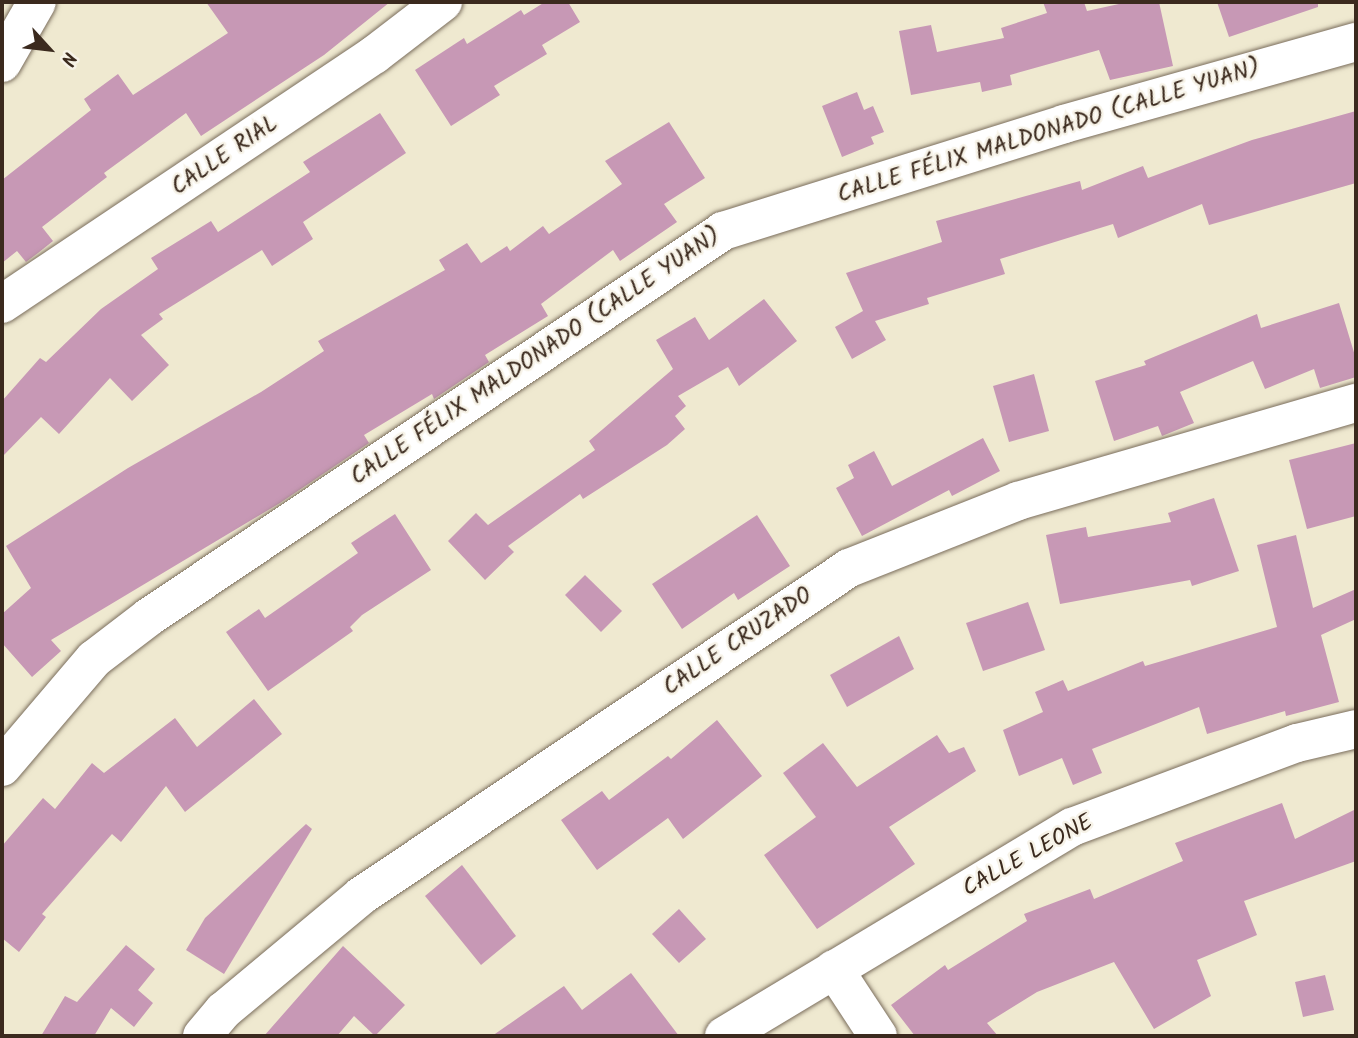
<!DOCTYPE html>
<meta charset="utf-8">
<style>
body{margin:0}
#map{position:relative;width:1358px;height:1038px;overflow:hidden;background:#efe9d0;font-family:Kalam,sans-serif}
div>[style]{position:absolute}
[style*='--x']{left:calc(var(--x)*1px);top:calc(var(--y)*1px);width:calc(var(--w)*1px);rotate:calc(var(--a)*1deg)}
.building>*{inset:0;background:#c798b5}
.roads{filter:drop-shadow(0 0 2px #7a6d5c) drop-shadow(0 0 2px #7a6d5c)}
.minor>*{height:38px;margin:-19px;padding:0 19px;transform-origin:19px;border-radius:19px;background:#fff}
span{translate:-50% -50%;white-space:nowrap;text-align:center;line-height:1.15;-webkit-text-stroke:5px #f7f3e8;paint-order:stroke}
.street-label{font-size:23px;color:#3b2a1e}
.frame{position:absolute;inset:0;border:4px solid #3b2a1e;pointer-events:none}
.north{position:absolute;left:14px;top:14px;width:70px;height:70px;-webkit-text-stroke:5px #f7f3e8;paint-order:stroke;rotate:117deg;font-size:19px;font-weight:700;line-height:28px;text-align:center;color:#3b2a1e}
.north::after{content:'';display:block;margin:auto;width:24px;height:32px;background:#3b2a1e;clip-path:polygon(50% 0,100% 100%,50% 72%,0 100%)}
</style>
<div id="map">
<div class="building">
<i style="clip-path:polygon(206px 2px,390px 2px,324px 55px,201px 136px,186px 113px,104px 173px,107px 177px,42px 227px,53px 241px,38px 253px,26px 262px,17px 251px,2px 263px,2px 180px,91px 110px,84px 99px,118px 74px,133px 95px,228px 33px)"></i>
<i style="clip-path:polygon(545px 2px,568px 2px,580px 22px,542px 45px,547px 54px,494px 86px,500px 95px,451px 126px,415px 70px,464px 38px,467px 44px,521px 10px,524px 15px)"></i>
<i style="clip-path:polygon(1043px 2px,1084px 2px,1087px 11px,1128px 2px,1159px 2px,1173px 66px,1110px 80px,1099px 50px,1010px 75px,1012px 85px,982px 92px,980px 82px,911px 95px,899px 31px,931px 25px,937px 52px,1004px 38px,1001px 28px,1047px 13px)"></i>
<i style="clip-path:polygon(1217px 2px,1318px 2px,1318px 7px,1229px 37px)"></i>
<i style="clip-path:polygon(857px 92px,864px 110px,873px 106px,884px 132px,871px 137px,874px 144px,842px 157px,822px 106px)"></i>
<i style="clip-path:polygon(1356px 111px,1356px 183px,1209px 225px,1202px 204px,1118px 238px,1113px 224px,1000px 259px,1005px 274px,927px 298px,929px 304px,875px 321px,886px 340px,852px 359px,835px 327px,863px 311px,846px 273px,942px 242px,936px 221px,1080px 181px,1082px 190px,1143px 166px,1148px 178px,1252px 140px)"></i>
<i style="clip-path:polygon(380px 113px,406px 153px,303px 222px,313px 239px,272px 266px,262px 250px,159px 314px,163px 319px,141px 335px,169px 365px,132px 401px,110px 378px,59px 434px,41px 417px,2px 457px,2px 401px,40px 358px,46px 362px,101px 309px,158px 269px,151px 258px,211px 221px,218px 232px,310px 172px,303px 162px)"></i>
<i style="clip-path:polygon(669px 122px,705px 178px,664px 204px,677px 222px,620px 261px,613px 250px,541px 304px,548px 316px,485px 355px,489px 362px,434px 399px,432px 394px,364px 435px,369px 443px,280px 503px,51px 640px,61px 651px,32px 677px,2px 643px,2px 614px,31px 588px,6px 546px,128px 468px,261px 392px,324px 351px,318px 341px,445px 270px,439px 260px,467px 243px,481px 263px,507px 246px,510px 251px,543px 226px,549px 234px,622px 184px,605px 161px)"></i>
<i style="clip-path:polygon(764px 299px,797px 341px,739px 386px,728px 367px,678px 396px,686px 406px,675px 416px,685px 429px,667px 445px,583px 499px,580px 494px,508px 546px,514px 552px,485px 580px,448px 541px,476px 513px,488px 525px,595px 450px,589px 441px,673px 369px,656px 340px,695px 317px,709px 340px)"></i>
<i style="clip-path:polygon(1339px 303px,1356px 359px,1356px 377px,1320px 388px,1314px 369px,1265px 389px,1253px 361px,1180px 392px,1194px 423px,1162px 436px,1158px 426px,1114px 441px,1095px 381px,1146px 365px,1144px 361px,1257px 314px,1261px 328px)"></i>
<i style="clip-path:polygon(1034px 374px,1049px 431px,1009px 442px,993px 386px)"></i>
<i style="clip-path:polygon(983px 438px,1000px 471px,952px 496px,949px 490px,862px 536px,836px 488px,854px 478px,848px 465px,874px 451px,892px 486px)"></i>
<i style="clip-path:polygon(1356px 443px,1356px 516px,1307px 529px,1289px 460px)"></i>
<i style="clip-path:polygon(1214px 498px,1239px 571px,1192px 586px,1190px 580px,1060px 604px,1046px 535px,1086px 527px,1088px 537px,1171px 522px,1168px 513px)"></i>
<i style="clip-path:polygon(395px 514px,431px 570px,362px 615px,350px 627px,353px 631px,268px 691px,226px 632px,259px 609px,265px 618px,358px 553px,351px 543px)"></i>
<i style="clip-path:polygon(757px 515px,790px 566px,738px 600px,734px 593px,682px 629px,652px 584px)"></i>
<i style="clip-path:polygon(1296px 535px,1313px 608px,1356px 589px,1356px 619px,1321px 635px,1339px 702px,1286px 716px,1285px 711px,1207px 734px,1199px 707px,1092px 749px,1102px 773px,1073px 785px,1062px 758px,1019px 776px,1003px 730px,1043px 712px,1035px 692px,1063px 680px,1068px 691px,1143px 661px,1145px 666px,1277px 627px,1257px 545px)"></i>
<i style="clip-path:polygon(585px 575px,622px 611px,601px 632px,565px 595px)"></i>
<i style="clip-path:polygon(1028px 602px,1045px 650px,983px 671px,966px 623px)"></i>
<i style="clip-path:polygon(899px 636px,914px 669px,847px 707px,830px 675px)"></i>
<i style="clip-path:polygon(254px 699px,282px 734px,185px 812px,166px 786px,121px 842px,112px 834px,42px 914px,46px 917px,19px 952px,2px 938px,2px 846px,43px 798px,55px 809px,92px 763px,104px 773px,175px 718px,197px 747px)"></i>
<i style="clip-path:polygon(717px 720px,762px 776px,683px 839px,668px 818px,597px 870px,561px 820px,602px 791px,609px 800px,668px 756px,671px 759px)"></i>
<i style="clip-path:polygon(937px 735px,949px 753px,964px 747px,976px 771px,889px 827px,915px 864px,817px 929px,764px 855px,816px 817px,783px 773px,823px 743px,857px 787px)"></i>
<i style="clip-path:polygon(1282px 803px,1295px 839px,1356px 809px,1356px 861px,1244px 901px,1257px 935px,1197px 960px,1211px 996px,1154px 1029px,1114px 962px,1037px 992px,987px 1023px,998px 1036px,915px 1036px,891px 1005px,945px 965px,948px 970px,1027px 921px,1024px 914px,1090px 889px,1094px 899px,1183px 861px,1175px 843px)"></i>
<i style="clip-path:polygon(306px 824px,312px 829px,224px 974px,186px 950px,205px 918px)"></i>
<i style="clip-path:polygon(462px 865px,516px 936px,481px 965px,425px 896px)"></i>
<i style="clip-path:polygon(679px 909px,706px 939px,679px 963px,652px 934px)"></i>
<i style="clip-path:polygon(126px 945px,155px 969px,138px 990px,153px 1003px,134px 1027px,111px 1008px,94px 1036px,41px 1036px,65px 996px,77px 1002px)"></i>
<i style="clip-path:polygon(343px 946px,405px 1005px,375px 1036px,354px 1016px,337px 1036px,264px 1036px)"></i>
<i style="clip-path:polygon(631px 973px,679px 1036px,492px 1036px,564px 986px,582px 1010px)"></i>
<i style="clip-path:polygon(1325px 975px,1334px 1010px,1303px 1017px,1295px 982px)"></i>
</div>
<div class="roads">
<div class="minor">
<i style="--x:2;--y:63;--w:70;--a:-60.2"></i>
<i style="--x:2;--y:304;--w:448;--a:-33.8"></i>
<i style="--x:374;--y:55;--w:87;--a:-37.5"></i>
<i style="--x:2;--y:767;--w:142;--a:-49.6"></i>
<i style="--x:94;--y:659;--w:69;--a:-37.4"></i>
<i style="--x:149;--y:617;--w:692;--a:-33.92"></i>
<i style="--x:723;--y:231;--w:357;--a:-17.4"></i>
<i style="--x:1064;--y:124;--w:303;--a:-15.7"></i>
<i style="--x:834;--y:969;--w:80;--a:56.7"></i>
<i style="--x:202;--y:1036;--w:33;--a:-50"></i>
<i style="--x:223;--y:1011;--w:180;--a:-39.8"></i>
<i style="--x:361;--y:896;--w:588;--a:-33.91"></i>
<i style="--x:849;--y:568;--w:182;--a:-21.6"></i>
<i style="--x:1018;--y:501;--w:352;--a:-16.2"></i>
<i style="--x:724;--y:1036;--w:406;--a:-31"></i>
<i style="--x:1072;--y:827;--w:240;--a:-20.5"></i>
<i style="--x:1297;--y:743;--w:61;--a:-13.3"></i>
</div>
</div>
<div class="street-label">
<span style="left:1049px;top:132px;rotate:-17deg">CALLE FÉLIX MALDONADO (CALLE YUAN)</span>
<span style="left:225px;top:156px;rotate:-34deg">CALLE RIAL</span>
<span style="left:536px;top:357px;rotate:-34deg">CALLE FÉLIX MALDONADO (CALLE YUAN)</span>
<span style="left:738px;top:642px;rotate:-34deg">CALLE CRUZADO</span>
<span style="left:1028px;top:856px;rotate:-29deg">CALLE LEONE</span>
</div>
<div class="frame"></div>
<div class="north">N</div>
</div>
